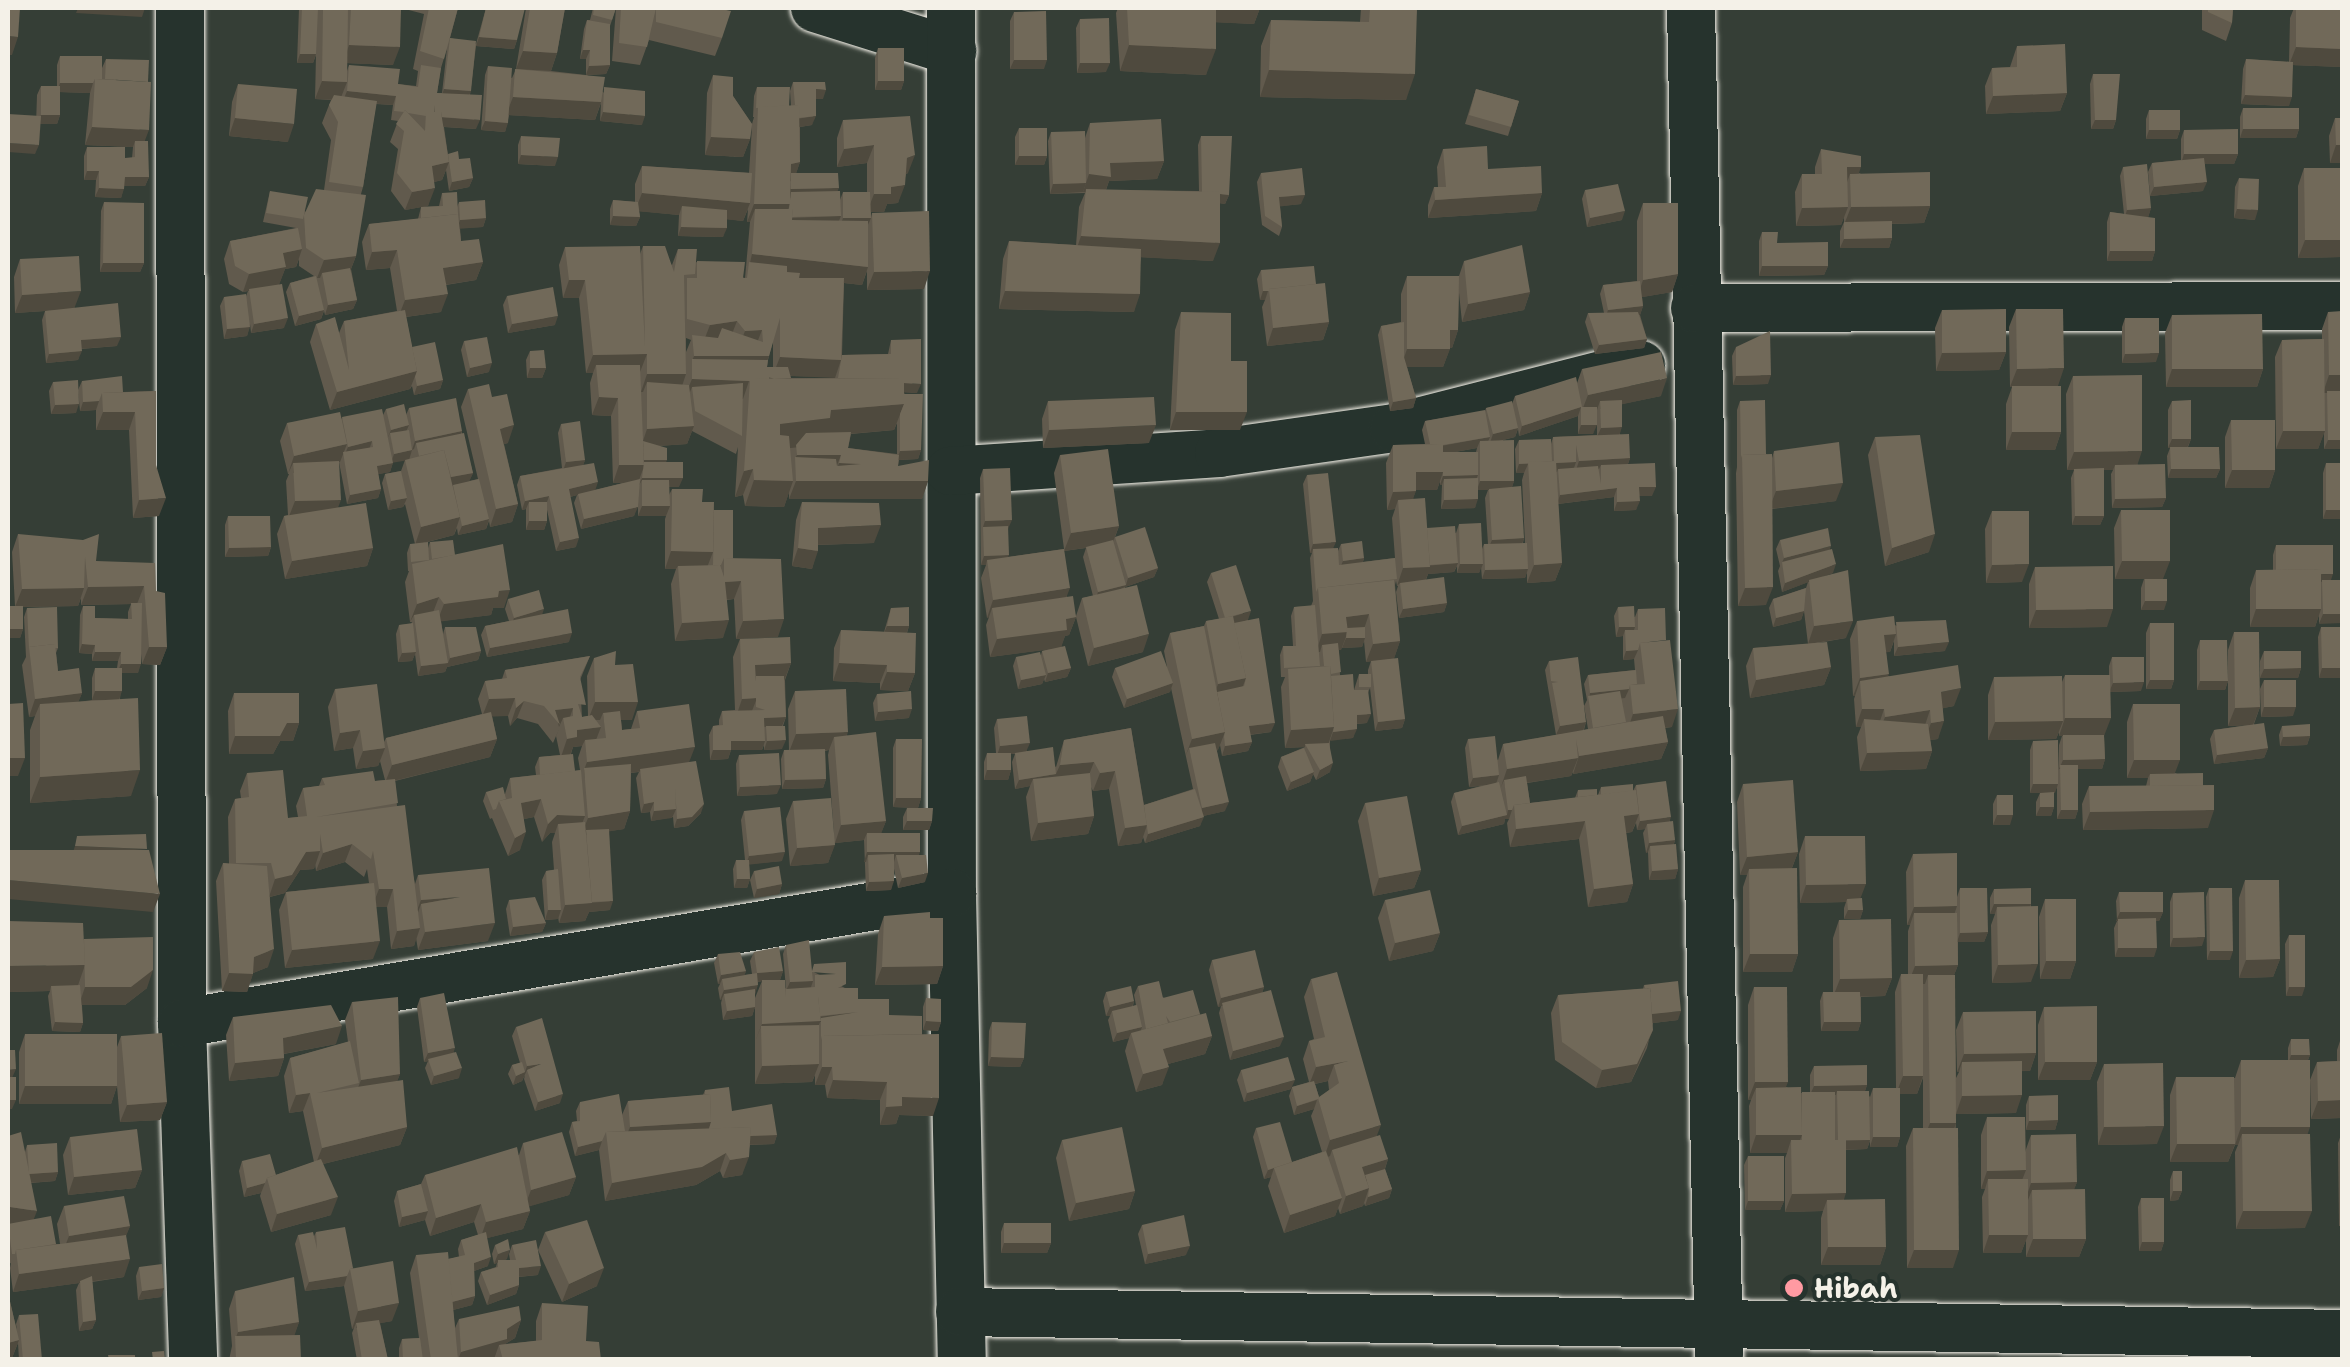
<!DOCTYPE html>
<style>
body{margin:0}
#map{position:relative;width:2350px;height:1367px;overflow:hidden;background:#353e36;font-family:"Shantell Sans",sans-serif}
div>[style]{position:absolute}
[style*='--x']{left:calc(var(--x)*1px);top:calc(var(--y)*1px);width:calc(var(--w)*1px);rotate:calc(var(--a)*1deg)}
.roads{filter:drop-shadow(0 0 2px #f4f1e8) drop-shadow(0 0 2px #f4f1e8)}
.minor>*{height:48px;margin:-24px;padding:0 24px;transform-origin:24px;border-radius:24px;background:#26332d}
.wall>*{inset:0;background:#615a4d}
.shaded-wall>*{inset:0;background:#4f4a3e}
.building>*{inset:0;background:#716959}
.dots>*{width:28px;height:28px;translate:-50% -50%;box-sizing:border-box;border:5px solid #26332d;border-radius:50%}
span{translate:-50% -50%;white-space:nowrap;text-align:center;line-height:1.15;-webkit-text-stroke:8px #26332d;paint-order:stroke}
.poi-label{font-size:28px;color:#f4f1e8;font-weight:700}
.left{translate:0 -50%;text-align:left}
.frame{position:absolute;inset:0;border:10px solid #f4f1e8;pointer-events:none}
</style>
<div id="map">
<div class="roads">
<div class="minor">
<i style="--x:180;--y:8;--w:1015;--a:89.89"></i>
<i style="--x:182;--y:1023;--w:337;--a:88.1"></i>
<i style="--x:815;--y:8;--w:144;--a:17.4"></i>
<i style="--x:951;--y:8;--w:885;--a:89.94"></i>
<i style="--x:952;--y:893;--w:467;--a:88.8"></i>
<i style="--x:1691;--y:8;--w:1348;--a:88.81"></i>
<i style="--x:1695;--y:308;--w:647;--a:-0.18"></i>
<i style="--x:950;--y:471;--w:270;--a:-3.8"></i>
<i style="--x:1219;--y:453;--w:177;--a:-8.1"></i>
<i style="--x:1394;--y:428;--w:255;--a:-14.3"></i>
<i style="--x:182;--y:1023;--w:781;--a:-9.58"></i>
<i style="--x:960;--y:1312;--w:1382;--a:0.91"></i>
</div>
</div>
<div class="wall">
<i style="clip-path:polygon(evenodd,299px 8px,458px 8px,450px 38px,476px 44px,486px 8px,517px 40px,514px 49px,476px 46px,470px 95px,476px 129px,444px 127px,448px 155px,459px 159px,473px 178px,469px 187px,449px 191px,446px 170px,442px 180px,434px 182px,428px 206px,422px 207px,439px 206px,442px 193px,457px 207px,459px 202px,486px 218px,483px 227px,460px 228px,461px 241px,483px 262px,476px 280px,446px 285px,441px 312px,406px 317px,412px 347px,443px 380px,440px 389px,414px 395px,412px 386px,410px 389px,330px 410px,310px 342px,316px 324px,339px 333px,344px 321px,397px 311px,390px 268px,366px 270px,362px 242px,369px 224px,418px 219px,421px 207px,405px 210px,391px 191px,398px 149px,390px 142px,398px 121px,391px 120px,393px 105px,376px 104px,363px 187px,361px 194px,356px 256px,351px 269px,357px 300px,353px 309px,325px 315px,324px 311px,321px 319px,295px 326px,286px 292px,290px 283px,314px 276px,299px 266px,299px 259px,296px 267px,285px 269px,279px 284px,284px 328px,251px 333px,250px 324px,247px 336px,224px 339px,220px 306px,224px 297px,246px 296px,248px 291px,243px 292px,229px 284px,224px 259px,230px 241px,296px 228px,263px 222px,270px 191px,306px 212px,324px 190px,331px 140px,322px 123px,331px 100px,315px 99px,316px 55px,313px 63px,297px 63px,299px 8px,401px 8px,424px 14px,413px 69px,418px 71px,416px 86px,398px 84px,349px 65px,347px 71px,347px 63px,393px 65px,401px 8px,299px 8px,447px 48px,442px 93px,437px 93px,441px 68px,447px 48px)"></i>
<i style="clip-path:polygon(526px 8px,565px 8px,557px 53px,551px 71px,586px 75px,586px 59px,580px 59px,584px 29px,587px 20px,590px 20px,593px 8px,616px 8px,610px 26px,610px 65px,606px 74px,587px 75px,603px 92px,642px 125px,600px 121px,601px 103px,595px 120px,509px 115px,505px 132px,481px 130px,485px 75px,488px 66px,512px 78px,516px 69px)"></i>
<i style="clip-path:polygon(616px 8px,717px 8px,722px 38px,715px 56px,649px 40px,640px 65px,612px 61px)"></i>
<i style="clip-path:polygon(1118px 8px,1260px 8px,1254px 24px,1216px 22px,1206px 75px,1120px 71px,1116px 13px)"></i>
<i style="clip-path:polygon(1361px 8px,1417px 8px,1406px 100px,1260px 97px,1261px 46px,1271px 20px,1360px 22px)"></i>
<i style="clip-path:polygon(2202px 8px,2233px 8px,2232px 23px,2226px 41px,2202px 30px)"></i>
<i style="clip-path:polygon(2294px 8px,2342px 8px,2342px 67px,2293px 65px,2289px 106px,2241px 104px,2243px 69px,2246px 59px,2289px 62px,2290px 18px)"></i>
<i style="clip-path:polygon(1014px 12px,1044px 69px,1010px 69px,1010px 21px)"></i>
<i style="clip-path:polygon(1080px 19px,1106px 72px,1077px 73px,1076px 28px)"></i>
<i style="clip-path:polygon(2017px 46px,2067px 93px,2060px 111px,1986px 114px,1985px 86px,1992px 68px,2010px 67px)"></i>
<i style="clip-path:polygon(878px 48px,904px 81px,901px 90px,875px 90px,875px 58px)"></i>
<i style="clip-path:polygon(60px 56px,102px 68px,106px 59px,145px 141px,149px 177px,145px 186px,124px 186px,121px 198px,95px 197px,96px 180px,84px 180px,84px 156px,87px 147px,125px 158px,132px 158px,133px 147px,85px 145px,90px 93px,60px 92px,60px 115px,57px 124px,40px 124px,35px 154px,37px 95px,41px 86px,57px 86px,57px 65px)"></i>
<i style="clip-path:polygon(2093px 74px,2116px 120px,2113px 129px,2091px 129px,2090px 84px)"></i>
<i style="clip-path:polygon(evenodd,713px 75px,733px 96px,752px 124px,754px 117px,753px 117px,754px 96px,757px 87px,789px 106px,791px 106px,790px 91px,793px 82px,823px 99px,816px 99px,812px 125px,800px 127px,800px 162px,796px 173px,838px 191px,840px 200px,843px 192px,867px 192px,867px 163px,837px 167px,837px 138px,843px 120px,908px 173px,906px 174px,898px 203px,887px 204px,884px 212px,871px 212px,871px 217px,872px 213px,924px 289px,867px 290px,867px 271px,862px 285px,844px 283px,842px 355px,888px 354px,891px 340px,917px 393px,904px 392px,921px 450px,918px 459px,899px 460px,898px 466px,928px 481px,922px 499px,789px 499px,789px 492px,784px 507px,745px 506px,743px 495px,735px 497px,738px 447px,736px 454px,692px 431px,687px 444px,658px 446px,679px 487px,669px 487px,669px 495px,672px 489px,702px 502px,714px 510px,733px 558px,778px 637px,736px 639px,734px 599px,727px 600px,723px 638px,675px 641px,671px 584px,676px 569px,665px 569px,665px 519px,668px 510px,666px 516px,638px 516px,638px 499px,634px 516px,581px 529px,574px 503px,577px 495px,570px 497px,576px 547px,556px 551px,547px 510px,547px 521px,544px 530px,526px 530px,526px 509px,522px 510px,517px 485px,520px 476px,562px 468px,558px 433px,561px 424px,585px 460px,583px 465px,595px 490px,623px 483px,613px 483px,611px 416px,592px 415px,590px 383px,593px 373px,586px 373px,579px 298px,563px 298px,559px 265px,565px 247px,640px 254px,643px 246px,672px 265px,678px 249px,696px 262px,745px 278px,750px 222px,747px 222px,748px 209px,743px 221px,727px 219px,723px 237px,678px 236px,679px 215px,639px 211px,640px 217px,636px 226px,610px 225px,610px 209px,613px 200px,635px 202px,635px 184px,642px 166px,749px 173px,752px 126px,750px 139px,743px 157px,705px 155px,707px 93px,713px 75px,686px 338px,691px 340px,686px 352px,686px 338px,713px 75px,773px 341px,773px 367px,767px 367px,768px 360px,773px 341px,713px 75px,790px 376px,835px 377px,835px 378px,791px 378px,790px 376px,713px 75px,897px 423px,897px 454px,848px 448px,851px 434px,894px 430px,897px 423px)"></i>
<i style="clip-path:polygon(238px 84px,288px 142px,229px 136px,232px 102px)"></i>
<i style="clip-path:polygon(1476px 89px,1519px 101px,1508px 136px,1465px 124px)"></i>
<i style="clip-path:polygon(2243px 108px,2299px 129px,2296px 138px,2240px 138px,2240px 117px)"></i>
<i style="clip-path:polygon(2149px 110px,2180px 130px,2177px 139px,2146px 139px,2146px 119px)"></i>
<i style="clip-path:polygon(2335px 118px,2342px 163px,2330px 163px,2329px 136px)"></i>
<i style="clip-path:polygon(1090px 123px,1164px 161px,1157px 179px,1109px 181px,1106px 190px,1199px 191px,1198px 145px,1201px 136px,1229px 195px,1225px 204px,1220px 203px,1213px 261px,1141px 257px,1134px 312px,999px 309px,1003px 259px,1009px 241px,1076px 245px,1079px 207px,1085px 193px,1050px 194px,1048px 141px,1051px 132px,1085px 138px)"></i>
<i style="clip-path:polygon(1019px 128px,1047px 156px,1044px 165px,1015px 165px,1015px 137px)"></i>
<i style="clip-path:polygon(2184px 130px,2238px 154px,2234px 164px,2205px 164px,2203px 191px,2150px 196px,2148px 172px,2152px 163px,2181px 160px,2181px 139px)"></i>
<i style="clip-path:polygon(521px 136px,555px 166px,518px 164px,518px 145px)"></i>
<i style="clip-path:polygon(1443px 149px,1542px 193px,1536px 211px,1428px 218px,1428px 205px,1434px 187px,1438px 187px,1437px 167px)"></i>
<i style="clip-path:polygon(1821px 149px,1859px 173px,1930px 206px,1924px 223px,1892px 224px,1892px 238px,1889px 248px,1840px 248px,1840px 231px,1844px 222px,1844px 217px,1841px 225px,1796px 226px,1795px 192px,1802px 174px,1815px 174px,1815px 167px)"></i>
<i style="clip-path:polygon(2123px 167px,2151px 208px,2148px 217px,2155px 251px,2152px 261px,2107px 261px,2107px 222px,2110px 212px,2124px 214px,2120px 176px)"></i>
<i style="clip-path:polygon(2304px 168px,2342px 168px,2342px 257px,2298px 258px,2298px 186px)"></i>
<i style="clip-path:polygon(1261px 173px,1301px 204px,1280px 206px,1282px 227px,1279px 236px,1262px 225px,1257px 182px)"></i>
<i style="clip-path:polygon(2239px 178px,2255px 220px,2234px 218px,2235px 187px)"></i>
<i style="clip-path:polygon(1585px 190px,1622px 220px,1587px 227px,1582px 199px)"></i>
<i style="clip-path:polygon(104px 202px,144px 263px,140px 272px,100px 272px,101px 211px)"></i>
<i style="clip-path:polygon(1643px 203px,1678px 274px,1672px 292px,1642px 297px,1643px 306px,1640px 315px,1647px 339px,1644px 348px,1595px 354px,1585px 322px,1588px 313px,1604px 313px,1600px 294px,1603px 285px,1637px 281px,1637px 221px)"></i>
<i style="clip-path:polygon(1762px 232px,1777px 243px,1828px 266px,1824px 275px,1759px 276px,1759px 241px)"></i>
<i style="clip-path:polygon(20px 259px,75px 308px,117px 346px,81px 349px,78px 360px,46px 363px,42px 320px,45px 311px,15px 313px,14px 277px)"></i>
<i style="clip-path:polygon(1464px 261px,1530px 292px,1524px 310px,1462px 322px,1459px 293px,1458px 330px,1452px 348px,1450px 348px,1443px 367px,1407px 367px,1416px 398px,1413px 408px,1390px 411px,1378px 335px,1381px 326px,1401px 322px,1401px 294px,1407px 276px,1459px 276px)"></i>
<i style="clip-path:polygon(1261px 270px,1316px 284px,1329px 322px,1323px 340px,1267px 346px,1262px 307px,1265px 300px,1260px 300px,1257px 279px)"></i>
<i style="clip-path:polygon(507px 296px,555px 325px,508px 333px,503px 305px)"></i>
<i style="clip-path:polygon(2016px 309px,2058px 386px,2061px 432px,2055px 450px,2006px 450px,2006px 404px,2012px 387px,2010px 387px,2009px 327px)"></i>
<i style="clip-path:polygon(1942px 310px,2006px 352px,1999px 370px,1936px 371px,1935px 328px)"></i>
<i style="clip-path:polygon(1181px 312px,1231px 361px,1240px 430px,1170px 430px,1175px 330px)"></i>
<i style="clip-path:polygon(2328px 312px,2342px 449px,2324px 449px,2324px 432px,2318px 449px,2276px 449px,2275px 357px,2282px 340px,2322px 339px,2322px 329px)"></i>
<i style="clip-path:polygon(2172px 315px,2263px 369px,2257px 387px,2166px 387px,2165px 333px)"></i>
<i style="clip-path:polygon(2125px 318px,2156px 362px,2122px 363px,2122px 327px)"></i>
<i style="clip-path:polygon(464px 341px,489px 372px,467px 377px,461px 350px)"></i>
<i style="clip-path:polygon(1736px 347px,1768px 384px,1733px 385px,1732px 356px)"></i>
<i style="clip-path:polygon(530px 351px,546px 368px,542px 378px,527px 378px,526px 360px)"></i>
<i style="clip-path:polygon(evenodd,1582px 369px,1661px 396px,1622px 404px,1620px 434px,1630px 458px,1628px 464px,1652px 496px,1639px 496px,1636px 510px,1614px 511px,1614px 497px,1558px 504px,1562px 563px,1555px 581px,1527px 583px,1527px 572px,1525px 578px,1482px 579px,1481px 567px,1479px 573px,1457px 573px,1457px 566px,1454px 572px,1428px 574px,1426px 580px,1447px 603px,1444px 612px,1399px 618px,1396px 592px,1398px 586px,1397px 586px,1396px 581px,1395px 585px,1400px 641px,1394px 658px,1405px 719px,1402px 728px,1375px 731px,1370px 688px,1368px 693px,1367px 723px,1357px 724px,1353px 738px,1330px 740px,1330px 772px,1316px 780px,1313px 774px,1310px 782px,1287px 791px,1278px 767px,1281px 757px,1305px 747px,1285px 748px,1281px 687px,1285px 677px,1281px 677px,1280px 655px,1283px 646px,1293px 646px,1291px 616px,1294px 607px,1311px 606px,1313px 601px,1310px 558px,1312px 553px,1310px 553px,1303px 484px,1307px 475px,1333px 548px,1338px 551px,1341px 544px,1364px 558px,1363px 562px,1395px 558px,1392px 518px,1395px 509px,1387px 510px,1386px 463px,1393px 445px,1425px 444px,1422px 430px,1425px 421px,1485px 411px,1486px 408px,1512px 404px,1515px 396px,1577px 383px,1582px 369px,1597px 415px,1597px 435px,1553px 437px,1551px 444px,1519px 440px,1515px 449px,1516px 473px,1524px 473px,1522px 480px,1525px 543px,1523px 543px,1524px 538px,1512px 487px,1514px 481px,1503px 440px,1515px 437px,1518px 429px,1519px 436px,1578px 416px,1578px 434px,1593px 434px,1597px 415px,1582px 369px,1477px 448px,1476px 452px,1455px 452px,1477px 448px,1582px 369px,1440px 481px,1440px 485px,1442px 485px,1441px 509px,1475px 508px,1478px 490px,1488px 490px,1485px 498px,1488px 544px,1484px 544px,1482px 549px,1459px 524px,1456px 533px,1427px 528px,1413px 498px,1416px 490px,1437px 490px,1440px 481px,1582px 369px,1364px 641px,1366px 662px,1371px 661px,1368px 670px,1368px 674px,1359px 674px,1354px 690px,1340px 675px,1339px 650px,1341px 650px,1342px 646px,1342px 648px,1362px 647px,1364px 641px)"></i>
<i style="clip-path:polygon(2073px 376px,2137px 464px,2166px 498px,2162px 507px,2112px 508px,2111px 474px,2113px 470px,2104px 470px,2104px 516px,2100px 525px,2072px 525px,2071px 478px,2074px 470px,2067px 470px,2066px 394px)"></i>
<i style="clip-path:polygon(82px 381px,123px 392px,156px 391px,156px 465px,159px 516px,133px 518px,129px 430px,96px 430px,96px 410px,80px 411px,78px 391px,76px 413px,51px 414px,49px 391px,53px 382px,78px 390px)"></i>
<i style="clip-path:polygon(468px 389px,492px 397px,508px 443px,504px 444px,518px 504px,512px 522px,490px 527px,489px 521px,486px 529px,458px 535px,457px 528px,454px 535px,424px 543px,428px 548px,430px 542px,455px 555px,504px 608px,493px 608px,491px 615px,441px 621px,443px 634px,445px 627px,481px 651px,478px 660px,447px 667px,445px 672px,418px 676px,415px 654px,412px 661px,398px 662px,396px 634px,399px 625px,411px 624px,412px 622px,410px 622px,405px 582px,409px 571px,408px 571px,407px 553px,410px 544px,415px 544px,405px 504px,403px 507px,388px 510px,382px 483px,385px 474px,401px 471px,405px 460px,393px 462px,390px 472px,378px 474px,381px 489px,378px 498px,347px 504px,339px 462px,338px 507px,373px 548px,367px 566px,285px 579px,277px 534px,284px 516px,288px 515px,286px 481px,289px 474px,288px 474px,280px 441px,287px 423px,383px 415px,386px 409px,406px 415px,409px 408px,462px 431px,462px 433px,473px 473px,469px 481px,478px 479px,461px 407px)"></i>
<i style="clip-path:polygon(1048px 401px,1149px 443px,1043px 448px,1042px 419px)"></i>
<i style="clip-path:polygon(1740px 401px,1766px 454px,1772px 458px,1774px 451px,1836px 501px,1772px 509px,1766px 605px,1738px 606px,1736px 473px,1737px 467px,1737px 410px)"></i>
<i style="clip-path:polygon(2172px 401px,2191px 439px,2188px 447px,2220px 469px,2216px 478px,2168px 478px,2167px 456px,2170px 448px,2168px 448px,2168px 410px)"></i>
<i style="clip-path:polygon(2231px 420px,2275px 470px,2269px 488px,2225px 488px,2225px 437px)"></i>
<i style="clip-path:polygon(1875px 437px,1929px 552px,1885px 566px,1868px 455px)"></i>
<i style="clip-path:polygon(evenodd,1060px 455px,1119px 526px,1114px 540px,1115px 537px,1158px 568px,1154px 577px,1125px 587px,1143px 652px,1088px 666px,1076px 617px,1069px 635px,1065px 636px,1061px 646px,1071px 668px,1067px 677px,1045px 682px,1044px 679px,1042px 684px,1018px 689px,1013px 666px,1016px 657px,1041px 655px,1042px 651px,1050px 649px,990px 657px,986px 625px,989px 617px,987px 618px,981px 578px,986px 565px,981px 565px,980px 478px,983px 469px,1008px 529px,1008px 557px,1064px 549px,1054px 473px,1060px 455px,1086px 548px,1083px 557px,1093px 596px,1082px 598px,1076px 616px,1067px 597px,1064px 551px,1086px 548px)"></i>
<i style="clip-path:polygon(2326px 463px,2342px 463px,2342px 519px,2323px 519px,2323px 473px)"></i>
<i style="clip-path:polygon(802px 502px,874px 543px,818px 545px,812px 569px,792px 566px,796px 520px)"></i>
<i style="clip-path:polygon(2121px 510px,2163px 579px,2164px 610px,2141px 610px,2141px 588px,2144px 579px,2115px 579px,2114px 528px)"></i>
<i style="clip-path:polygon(1992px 511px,2022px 582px,1986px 583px,1985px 529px)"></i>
<i style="clip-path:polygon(228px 516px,271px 547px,268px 556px,225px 557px,225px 525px)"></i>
<i style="clip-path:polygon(18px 534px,96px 561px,156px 591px,167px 647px,160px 665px,142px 664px,141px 654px,138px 673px,122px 673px,120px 699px,131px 796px,30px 803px,30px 730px,35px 716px,29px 717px,22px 665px,26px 657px,24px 617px,27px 608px,58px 648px,56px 653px,58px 671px,82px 693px,78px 702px,92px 700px,92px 678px,95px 668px,117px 668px,118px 661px,92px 661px,92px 654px,79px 653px,80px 615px,83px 606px,95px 618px,128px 619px,128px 612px,131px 604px,81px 605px,81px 598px,78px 606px,23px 607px,23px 629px,20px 638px,15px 606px,12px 552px)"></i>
<i style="clip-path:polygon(1780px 540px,1830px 550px,1833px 573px,1823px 576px,1846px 638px,1818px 643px,1831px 667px,1824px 685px,1750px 698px,1746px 666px,1753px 648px,1808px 644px,1804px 611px,1801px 620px,1773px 627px,1769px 608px,1773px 599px,1806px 588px,1808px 582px,1782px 592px,1778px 571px,1780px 566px,1776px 549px)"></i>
<i style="clip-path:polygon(2276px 545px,2331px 580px,2342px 580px,2319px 624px,2319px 615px,2315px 627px,2250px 627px,2250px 588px,2256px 570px,2273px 570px,2273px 555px)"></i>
<i style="clip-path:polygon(2035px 567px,2107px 627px,2029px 628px,2029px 584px)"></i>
<i style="clip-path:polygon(1211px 573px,1248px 620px,1271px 732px,1250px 735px,1252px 742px,1248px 751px,1222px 756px,1220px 745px,1217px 751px,1225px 811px,1203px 816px,1200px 826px,1145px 843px,1143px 837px,1141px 843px,1118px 846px,1109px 789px,1093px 791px,1091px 787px,1094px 816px,1088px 834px,1031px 841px,1026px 797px,1030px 786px,1015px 789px,1012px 762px,1015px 754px,1011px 754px,1011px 770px,1008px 780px,984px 780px,984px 762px,987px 753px,996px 753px,994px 728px,997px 719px,1027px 751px,1056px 767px,1064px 740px,1131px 728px,1144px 805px,1193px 789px,1171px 688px,1170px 692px,1124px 708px,1112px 677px,1115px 668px,1167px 667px,1164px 651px,1170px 633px,1204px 626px,1206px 621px,1219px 619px,1207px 582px)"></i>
<i style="clip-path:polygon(508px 599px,542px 614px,569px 642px,487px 657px,481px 635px,485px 626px,509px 621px,505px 609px)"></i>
<i style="clip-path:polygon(1618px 607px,1635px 617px,1638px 609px,1672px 727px,1665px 728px,1668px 742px,1661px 759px,1573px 774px,1573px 772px,1571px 776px,1527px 783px,1530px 803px,1575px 798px,1578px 790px,1598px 795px,1601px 787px,1633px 791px,1636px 785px,1670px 821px,1675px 840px,1674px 844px,1678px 869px,1675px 879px,1649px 880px,1648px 852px,1646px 853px,1643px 833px,1645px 829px,1637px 830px,1636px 823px,1632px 832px,1626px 833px,1633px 884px,1627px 902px,1588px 907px,1579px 839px,1510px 847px,1507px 823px,1509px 819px,1505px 819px,1504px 824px,1458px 835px,1451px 802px,1454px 793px,1481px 786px,1469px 787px,1465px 748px,1468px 739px,1498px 760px,1503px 744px,1556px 735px,1545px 670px,1549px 661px,1586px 722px,1584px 730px,1588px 729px,1584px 706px,1587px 700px,1584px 684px,1588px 675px,1635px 670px,1634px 659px,1623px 660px,1623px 636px,1616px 637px,1614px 616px)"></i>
<i style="clip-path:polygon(891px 608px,909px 626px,907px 633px,915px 673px,908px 691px,880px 690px,880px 683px,833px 681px,834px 648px,841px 630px,884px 632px)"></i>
<i style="clip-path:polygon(1857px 621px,1895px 625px,1945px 651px,1894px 656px,1894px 641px,1890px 652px,1886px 652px,1888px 676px,1954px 706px,1943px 708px,1938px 739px,1930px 740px,1932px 751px,1926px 769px,1860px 771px,1857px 737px,1861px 727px,1856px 727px,1854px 699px,1855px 696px,1853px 696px,1850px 639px)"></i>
<i style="clip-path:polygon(2150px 623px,2174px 680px,2171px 689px,2146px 689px,2146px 633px)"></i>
<i style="clip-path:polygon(2321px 627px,2342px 678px,2319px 678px,2318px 637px)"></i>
<i style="clip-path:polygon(2234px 632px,2260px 707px,2254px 724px,2268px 748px,2264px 758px,2214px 764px,2210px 739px,2214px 730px,2248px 725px,2228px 726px,2228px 650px)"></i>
<i style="clip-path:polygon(740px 639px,791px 663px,785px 680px,786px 717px,783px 726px,782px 749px,764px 750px,764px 745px,762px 750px,731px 750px,728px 759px,710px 760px,709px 735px,713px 726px,719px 725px,719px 720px,722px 711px,735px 710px,733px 657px)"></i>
<i style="clip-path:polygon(2200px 640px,2228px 681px,2225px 690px,2197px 690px,2197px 650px)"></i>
<i style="clip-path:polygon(2264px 651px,2301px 668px,2298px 678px,2260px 678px,2260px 661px)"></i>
<i style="clip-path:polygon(evenodd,590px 656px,580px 680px,582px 717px,588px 716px,587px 676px,594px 658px,615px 665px,632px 720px,621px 720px,622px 730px,631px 729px,637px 711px,689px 762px,701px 813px,688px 826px,674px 828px,673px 817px,651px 821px,650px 812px,641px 813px,636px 778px,639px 772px,631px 773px,630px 811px,624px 829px,609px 831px,610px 910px,589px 912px,585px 921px,559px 923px,558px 917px,558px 919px,545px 920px,542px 880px,546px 871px,554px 870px,552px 842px,555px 833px,550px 833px,542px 842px,534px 817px,524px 819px,520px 850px,508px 856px,492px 818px,490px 819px,483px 801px,486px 792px,505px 794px,510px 778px,536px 775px,535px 767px,539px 757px,560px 755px,556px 736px,560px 727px,553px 743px,538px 724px,517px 718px,510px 726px,508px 716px,492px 716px,497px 739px,490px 757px,395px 781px,397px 806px,415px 884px,418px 875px,488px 941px,418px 950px,416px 938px,414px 946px,391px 949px,387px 907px,376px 907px,373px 959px,285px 968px,279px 910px,286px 892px,369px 883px,367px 869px,364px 877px,345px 862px,316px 871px,315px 864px,314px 869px,300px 870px,285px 893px,270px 897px,268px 967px,253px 973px,247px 992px,222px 991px,216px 881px,223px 863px,229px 864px,228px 817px,235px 799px,241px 798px,240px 791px,247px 773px,288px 818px,298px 817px,296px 806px,303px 788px,319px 786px,322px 778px,375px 781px,385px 780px,380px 761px,378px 766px,356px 769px,353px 748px,334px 751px,328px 707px,335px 689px,384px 742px,386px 738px,482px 714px,478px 699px,485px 681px,502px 679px,505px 670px,590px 656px,582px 746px,578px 758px,580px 770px,575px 771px,571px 754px,573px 747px,582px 746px)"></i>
<i style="clip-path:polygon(2112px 657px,2141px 691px,2110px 692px,2104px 736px,2105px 759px,2102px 769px,2078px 769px,2078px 810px,2075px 819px,2057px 819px,2057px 787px,2054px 793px,2054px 807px,2051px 816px,2036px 816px,2036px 802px,2040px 793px,2030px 793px,2030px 750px,2033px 741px,2058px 771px,2059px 745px,2062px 736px,2059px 736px,2059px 732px,2056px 739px,1988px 740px,1988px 695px,1994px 677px,2062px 682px,2065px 675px,2109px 675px,2109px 666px)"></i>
<i style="clip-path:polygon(2264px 680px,2293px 716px,2261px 717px,2260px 689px)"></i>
<i style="clip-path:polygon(795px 691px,847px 735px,886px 821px,881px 833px,919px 855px,925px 882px,898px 888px,894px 869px,891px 890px,866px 891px,864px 840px,835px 843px,828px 863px,790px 866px,786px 819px,793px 801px,834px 834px,828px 755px,829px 750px,825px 751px,826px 779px,823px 788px,782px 789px,781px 759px,784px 750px,789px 750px,788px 709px)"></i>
<i style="clip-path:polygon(234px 693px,299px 723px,293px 741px,280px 741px,273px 754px,229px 754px,228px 711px)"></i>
<i style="clip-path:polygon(877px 694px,909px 718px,875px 721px,873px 703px)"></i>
<i style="clip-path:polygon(2133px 704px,2175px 773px,2203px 785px,2208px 828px,2083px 830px,2082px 804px,2089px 786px,2146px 786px,2148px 778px,2127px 778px,2127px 722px)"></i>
<i style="clip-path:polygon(2282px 726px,2310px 736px,2307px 745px,2280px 746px,2279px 735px)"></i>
<i style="clip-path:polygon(896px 739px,921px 798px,918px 808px,893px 807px,893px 748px)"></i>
<i style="clip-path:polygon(739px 755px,777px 794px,737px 796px,736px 764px)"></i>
<i style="clip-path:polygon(1743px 784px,1798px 852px,1792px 868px,1798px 954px,1792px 972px,1743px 972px,1743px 887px,1747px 875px,1740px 875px,1737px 802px)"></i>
<i style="clip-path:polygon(1997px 795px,2010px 825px,1993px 825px,1993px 804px)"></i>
<i style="clip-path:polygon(1365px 803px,1421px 870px,1414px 888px,1373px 896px,1358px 821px)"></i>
<i style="clip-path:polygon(907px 808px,932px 821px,929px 830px,903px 830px,903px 817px)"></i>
<i style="clip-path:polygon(744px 811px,782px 861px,749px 864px,750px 879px,747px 888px,734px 888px,733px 869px,736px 860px,745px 860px,741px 820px)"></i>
<i style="clip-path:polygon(1805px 836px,1860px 898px,1863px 910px,1860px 919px,1844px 919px,1844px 908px,1846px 902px,1800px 903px,1799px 854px)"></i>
<i style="clip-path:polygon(1913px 854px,1957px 897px,1960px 888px,1988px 932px,1984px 942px,1958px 942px,1958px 965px,1954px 975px,1956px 1078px,1959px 1072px,1957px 1072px,1956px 1030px,1963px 1012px,2036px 1053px,2030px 1071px,2022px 1071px,2016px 1113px,1956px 1114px,1953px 1268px,1907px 1268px,1906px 1146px,1913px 1128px,1923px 1128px,1923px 1078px,1917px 1094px,1900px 1094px,1900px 1137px,1897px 1147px,1870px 1147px,1870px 1141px,1867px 1149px,1846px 1150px,1844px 1200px,1886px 1247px,1880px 1265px,1821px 1265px,1821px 1218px,1823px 1211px,1785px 1212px,1785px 1158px,1787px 1153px,1750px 1153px,1749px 1106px,1751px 1100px,1748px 1100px,1748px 1005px,1754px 987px,1786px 1087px,1801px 1093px,1810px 1092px,1810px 1075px,1814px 1066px,1867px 1085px,1865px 1091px,1870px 1097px,1873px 1088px,1896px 1088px,1895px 992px,1901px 974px,1908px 974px,1908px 931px,1910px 925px,1907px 925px,1906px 872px)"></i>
<i style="clip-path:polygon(754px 871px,782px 884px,779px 894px,754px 898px,750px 880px)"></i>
<i style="clip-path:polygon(2245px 880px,2280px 959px,2273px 977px,2239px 978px,2239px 898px)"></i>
<i style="clip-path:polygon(2209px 888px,2230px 960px,2207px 960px,2206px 897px)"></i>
<i style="clip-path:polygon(1994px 889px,2031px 904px,2031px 982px,1992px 983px,1991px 925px,1995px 914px,1990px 914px,1990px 898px)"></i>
<i style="clip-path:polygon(2119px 892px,2163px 912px,2159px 921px,2156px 921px,2154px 957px,2115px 957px,2114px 928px,2117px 921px,2116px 901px)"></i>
<i style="clip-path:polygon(2173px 893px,2202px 946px,2170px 947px,2170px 902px)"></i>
<i style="clip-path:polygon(2045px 899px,2076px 961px,2070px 979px,2040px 979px,2039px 917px)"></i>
<i style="clip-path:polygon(509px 900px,546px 923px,542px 932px,510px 936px,506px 909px)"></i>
<i style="clip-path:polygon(1385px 900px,1440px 933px,1433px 951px,1389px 961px,1378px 918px)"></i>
<i style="clip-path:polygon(884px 916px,943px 966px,937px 984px,875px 985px,878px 934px)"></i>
<i style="clip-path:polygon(1839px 920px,1892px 978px,1885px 996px,1861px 997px,1861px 1022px,1858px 1031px,1821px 1031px,1820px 1001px,1823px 992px,1833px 992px,1833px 938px)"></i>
<i style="clip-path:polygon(2289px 935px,2302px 996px,2286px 996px,2285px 944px)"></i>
<i style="clip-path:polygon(84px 939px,147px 988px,125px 1005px,82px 1005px,83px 1023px,80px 1032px,52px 1031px,48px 996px,50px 991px,8px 992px)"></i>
<i style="clip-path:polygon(786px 945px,812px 971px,845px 988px,858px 999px,922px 1034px,933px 1116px,899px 1115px,896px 1124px,880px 1125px,880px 1100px,827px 1098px,825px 1085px,815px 1085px,815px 1075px,812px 1082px,755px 1084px,755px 998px,762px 981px,758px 982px,755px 994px,755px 1007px,752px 1016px,723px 1020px,721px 1003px,722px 999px,720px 1000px,718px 988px,720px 984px,718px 984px,714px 963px,718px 954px,746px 971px,744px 975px,752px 974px,750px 961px,754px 952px,783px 971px,780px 980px,786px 989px,783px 954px)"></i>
<i style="clip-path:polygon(1212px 960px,1264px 987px,1262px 993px,1280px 1046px,1230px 1060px,1219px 1013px,1221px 1006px,1218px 1007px,1209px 970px)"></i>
<i style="clip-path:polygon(evenodd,1311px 979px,1377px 1136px,1388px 1159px,1385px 1169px,1392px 1189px,1389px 1198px,1365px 1206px,1364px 1203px,1363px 1206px,1340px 1214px,1338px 1208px,1335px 1216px,1284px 1233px,1268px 1186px,1271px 1177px,1264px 1179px,1253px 1137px,1256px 1128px,1292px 1162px,1322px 1152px,1311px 1116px,1314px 1109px,1294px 1115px,1289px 1096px,1292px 1087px,1309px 1082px,1303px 1059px,1309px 1041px,1314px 1039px,1304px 997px,1311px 979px,1328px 1081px,1329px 1090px,1319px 1097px,1315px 1084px,1328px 1081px)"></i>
<i style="clip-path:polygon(1644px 985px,1678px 1020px,1653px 1023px,1647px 1048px,1631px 1082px,1596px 1088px,1555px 1060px,1551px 1013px,1558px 995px,1643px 989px)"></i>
<i style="clip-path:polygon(1138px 986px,1200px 1014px,1212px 1036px,1205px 1054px,1168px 1064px,1162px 1085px,1136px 1092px,1125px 1051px,1129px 1038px,1113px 1042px,1108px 1020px,1110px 1016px,1106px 1016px,1103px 1001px,1106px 992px,1134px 1001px,1133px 1006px,1136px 1005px,1134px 995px)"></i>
<i style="clip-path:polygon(420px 998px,454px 1053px,459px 1078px,431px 1085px,425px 1068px,428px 1061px,424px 1062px,417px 1007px)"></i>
<i style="clip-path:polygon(926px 998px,941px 1022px,938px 1031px,923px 1030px,923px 1007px)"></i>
<i style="clip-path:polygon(352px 1002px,400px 1074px,397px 1081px,407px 1127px,400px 1145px,323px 1164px,331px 1215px,271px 1232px,260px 1196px,261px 1193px,244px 1197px,239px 1171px,242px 1161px,276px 1175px,314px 1162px,303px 1111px,289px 1113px,284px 1076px,290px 1058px,348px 1042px,345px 1020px)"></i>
<i style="clip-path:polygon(2044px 1007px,2097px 1062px,2090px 1080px,2038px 1080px,2038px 1025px)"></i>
<i style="clip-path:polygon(233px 1017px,336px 1044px,284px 1054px,284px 1058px,278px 1076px,229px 1081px,226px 1035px)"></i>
<i style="clip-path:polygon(992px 1022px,1024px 1058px,1020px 1067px,988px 1066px,989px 1031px)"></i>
<i style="clip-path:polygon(516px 1027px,560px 1103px,535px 1111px,524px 1079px,525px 1075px,522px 1081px,513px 1085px,508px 1074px,512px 1065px,520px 1063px,512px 1036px)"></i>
<i style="clip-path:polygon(25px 1034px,117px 1047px,121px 1036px,167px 1102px,160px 1120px,120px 1122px,117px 1086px,111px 1104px,19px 1104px,19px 1052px)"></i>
<i style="clip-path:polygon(2291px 1039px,2310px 1055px,2308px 1060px,2305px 1228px,2236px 1229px,2235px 1152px,2238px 1145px,2235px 1145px,2228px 1162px,2170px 1162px,2170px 1095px,2176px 1077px,2235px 1078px,2241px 1060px,2288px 1060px,2288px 1048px)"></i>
<i style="clip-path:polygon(2340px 1041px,2342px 1041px,2342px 1118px,2311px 1119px,2310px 1080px,2317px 1062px,2337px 1061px,2337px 1050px)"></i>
<i style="clip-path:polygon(2104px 1064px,2157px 1144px,2098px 1145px,2097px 1082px)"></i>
<i style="clip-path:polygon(1241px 1070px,1291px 1089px,1244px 1102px,1237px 1080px)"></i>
<i style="clip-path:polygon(705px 1090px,732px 1111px,777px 1135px,774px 1144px,750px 1145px,742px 1175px,723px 1178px,720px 1171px,696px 1185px,605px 1201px,599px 1150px,575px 1156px,569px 1132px,572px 1122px,577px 1121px,576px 1111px,580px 1102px,622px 1115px,628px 1101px,703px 1095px)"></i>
<i style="clip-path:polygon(2029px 1096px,2058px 1120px,2055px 1130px,2026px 1130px,2026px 1105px)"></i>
<i style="clip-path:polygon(1987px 1117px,2025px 1152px,2031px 1135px,2077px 1182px,2074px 1189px,2086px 1239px,2079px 1257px,2026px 1257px,2026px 1240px,2021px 1253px,1983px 1253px,1982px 1197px,1985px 1189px,1981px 1189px,1981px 1135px)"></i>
<i style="clip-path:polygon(2342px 1132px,2342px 1226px,2339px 1226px,2338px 1143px)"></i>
<i style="clip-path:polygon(8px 1136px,25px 1152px,27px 1145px,58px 1172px,55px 1181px,31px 1183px,33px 1219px,56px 1244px,60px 1244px,57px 1224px,64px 1206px,130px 1226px,126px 1235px,124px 1277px,92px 1282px,96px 1320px,92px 1329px,79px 1331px,76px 1290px,79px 1283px,13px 1292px,10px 1268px,11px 1263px,9px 1264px,8px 1256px)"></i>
<i style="clip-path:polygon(70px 1137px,142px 1170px,135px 1188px,68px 1195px,63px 1155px)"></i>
<i style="clip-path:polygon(1062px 1140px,1135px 1191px,1129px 1209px,1069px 1221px,1056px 1158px)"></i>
<i style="clip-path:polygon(523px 1143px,576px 1177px,569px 1195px,529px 1206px,530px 1211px,523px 1229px,487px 1238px,488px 1266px,474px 1271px,475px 1296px,472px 1305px,453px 1310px,455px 1328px,459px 1319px,521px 1320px,515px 1338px,505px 1344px,536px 1341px,536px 1321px,542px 1303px,586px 1341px,601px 1360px,399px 1360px,399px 1348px,402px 1339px,419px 1338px,410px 1273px,416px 1255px,448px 1259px,459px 1257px,458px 1249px,461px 1240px,478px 1235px,474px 1222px,430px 1236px,425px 1220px,399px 1227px,394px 1201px,397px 1191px,421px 1184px,425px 1175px,519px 1155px)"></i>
<i style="clip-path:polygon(1748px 1156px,1784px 1201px,1780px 1210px,1745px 1210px,1744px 1165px)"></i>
<i style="clip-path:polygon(2173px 1171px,2182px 1191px,2178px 1200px,2170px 1201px,2170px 1180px)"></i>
<i style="clip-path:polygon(2141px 1198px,2164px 1242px,2161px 1251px,2139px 1251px,2138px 1207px)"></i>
<i style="clip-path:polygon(1004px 1223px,1051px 1243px,1047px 1253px,1001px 1253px,1001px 1232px)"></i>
<i style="clip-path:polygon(1142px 1225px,1186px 1255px,1145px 1264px,1138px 1234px)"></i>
<i style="clip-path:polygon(316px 1232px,353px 1268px,392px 1321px,380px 1323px,388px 1360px,357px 1360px,352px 1333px,354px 1328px,352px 1329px,344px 1286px,305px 1291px,295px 1244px,298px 1235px,314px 1236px)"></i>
<i style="clip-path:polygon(545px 1232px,597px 1286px,562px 1302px,538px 1250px)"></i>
<i style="clip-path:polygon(495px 1245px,507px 1259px,504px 1260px,510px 1260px,509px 1254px,512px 1245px,538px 1275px,519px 1277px,519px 1285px,516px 1294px,487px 1305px,478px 1281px,481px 1272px,496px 1267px,497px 1263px,494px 1264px,492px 1254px)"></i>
<i style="clip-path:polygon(139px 1267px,164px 1288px,161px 1297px,138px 1300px,136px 1276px)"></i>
<i style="clip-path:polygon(235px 1291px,299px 1322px,294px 1335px,301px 1360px,229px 1360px,232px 1346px,229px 1309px)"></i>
<i style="clip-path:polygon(8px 1293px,17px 1331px,16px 1324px,19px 1315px,42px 1360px,19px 1360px,18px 1343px,12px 1358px,8px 1359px)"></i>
</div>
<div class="shaded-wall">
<i style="clip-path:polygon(78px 8px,145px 8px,142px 17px,76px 13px)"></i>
<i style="clip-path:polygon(1212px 8px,1260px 8px,1254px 24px,1207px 22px)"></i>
<i style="clip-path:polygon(8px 36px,18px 37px,12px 55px,8px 55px)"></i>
<i style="clip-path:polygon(479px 37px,517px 40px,514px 49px,476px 46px)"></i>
<i style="clip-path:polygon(349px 45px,400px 47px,393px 65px,343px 63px)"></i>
<i style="clip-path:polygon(1129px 45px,1216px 49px,1206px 75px,1120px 71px)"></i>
<i style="clip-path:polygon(2296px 47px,2342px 49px,2342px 67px,2289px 65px)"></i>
<i style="clip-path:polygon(583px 50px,590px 50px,586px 59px,580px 59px)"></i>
<i style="clip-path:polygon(523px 51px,557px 53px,551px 71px,516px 69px)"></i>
<i style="clip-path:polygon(300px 54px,316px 54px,313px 63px,297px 63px)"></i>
<i style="clip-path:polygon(1014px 60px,1047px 60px,1044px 69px,1010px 69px)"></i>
<i style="clip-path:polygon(1080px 63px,1110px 63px,1106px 72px,1077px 73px)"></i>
<i style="clip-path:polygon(610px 65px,606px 74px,586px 75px,589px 66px)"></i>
<i style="clip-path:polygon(1269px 70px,1415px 74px,1406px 100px,1260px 97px)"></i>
<i style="clip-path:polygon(322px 81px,347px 82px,340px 100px,315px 99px)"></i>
<i style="clip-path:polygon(878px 81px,904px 81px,901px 90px,875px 90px)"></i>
<i style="clip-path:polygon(60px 83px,93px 83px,90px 93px,57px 92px)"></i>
<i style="clip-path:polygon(444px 89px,471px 91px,467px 100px,441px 98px)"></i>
<i style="clip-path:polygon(816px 89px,826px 90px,823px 99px,813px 99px)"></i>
<i style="clip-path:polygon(347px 91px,396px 96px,393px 105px,343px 101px)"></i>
<i style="clip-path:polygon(2067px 93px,2060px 111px,1986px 114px,1993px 96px)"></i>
<i style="clip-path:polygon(2245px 95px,2292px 97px,2289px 106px,2241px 104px)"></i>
<i style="clip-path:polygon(513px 97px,601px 102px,595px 120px,506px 115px)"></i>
<i style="clip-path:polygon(603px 112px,645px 116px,642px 125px,600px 121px)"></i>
<i style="clip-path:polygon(41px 115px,60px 115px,57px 124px,37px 124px)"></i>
<i style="clip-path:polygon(816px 116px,812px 125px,793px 128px,796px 119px)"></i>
<i style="clip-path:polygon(436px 117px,480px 120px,476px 129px,432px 126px)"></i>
<i style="clip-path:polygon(235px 118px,294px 124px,288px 142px,229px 136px)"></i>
<i style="clip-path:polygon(2095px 120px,2116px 120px,2113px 129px,2091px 129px)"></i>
<i style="clip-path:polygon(485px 121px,508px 123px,505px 132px,481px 130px)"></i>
<i style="clip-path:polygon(92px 127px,149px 130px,142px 148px,135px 141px,133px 147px,85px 145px)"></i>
<i style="clip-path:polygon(2243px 129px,2299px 129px,2296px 138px,2240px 138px)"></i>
<i style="clip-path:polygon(2149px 130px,2180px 130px,2177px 139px,2146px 139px)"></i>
<i style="clip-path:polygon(711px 137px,750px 139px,743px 157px,705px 155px)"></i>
<i style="clip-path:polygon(8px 143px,39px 145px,35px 154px,8px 152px)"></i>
<i style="clip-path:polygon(874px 145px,867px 163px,837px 167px,844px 149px)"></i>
<i style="clip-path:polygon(2336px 145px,2342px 145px,2342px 163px,2330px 163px)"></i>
<i style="clip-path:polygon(2184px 154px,2238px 154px,2234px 164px,2181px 164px)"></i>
<i style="clip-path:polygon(521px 155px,558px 157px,555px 166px,518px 164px)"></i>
<i style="clip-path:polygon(915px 155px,908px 173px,901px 176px,907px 158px)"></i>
<i style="clip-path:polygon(1019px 156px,1047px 156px,1044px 165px,1015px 165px)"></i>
<i style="clip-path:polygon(1164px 161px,1157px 179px,1109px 181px,1104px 195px,1083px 192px,1089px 174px,1110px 163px)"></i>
<i style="clip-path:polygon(449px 162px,442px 180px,426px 184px,432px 166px)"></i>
<i style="clip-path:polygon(800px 162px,794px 180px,788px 182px,791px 164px)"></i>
<i style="clip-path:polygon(1847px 167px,1861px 167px,1855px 185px,1850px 174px,1846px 185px)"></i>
<i style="clip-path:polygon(87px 171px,99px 171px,96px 180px,84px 180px)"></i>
<i style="clip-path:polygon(125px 177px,149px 177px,145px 186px,121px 186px)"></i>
<i style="clip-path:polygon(473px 178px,469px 187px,449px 191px,452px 182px)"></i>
<i style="clip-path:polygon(2207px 182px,2203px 191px,2150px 196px,2154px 187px)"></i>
<i style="clip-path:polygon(1086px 183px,1083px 192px,1050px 194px,1053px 184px)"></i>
<i style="clip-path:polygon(905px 185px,898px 203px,887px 204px,884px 212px,867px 212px,874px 194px,891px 187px)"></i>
<i style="clip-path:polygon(99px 188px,124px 189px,121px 198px,95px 197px)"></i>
<i style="clip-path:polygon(435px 188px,428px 206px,405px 210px,412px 192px)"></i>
<i style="clip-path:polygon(839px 188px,835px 197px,789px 198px,788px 189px)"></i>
<i style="clip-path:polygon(1202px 192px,1229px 195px,1225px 204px,1199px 201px)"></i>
<i style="clip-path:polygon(642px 193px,750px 203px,743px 221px,682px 215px,682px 206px,679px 215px,635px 211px)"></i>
<i style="clip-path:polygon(1542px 193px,1536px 211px,1428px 218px,1435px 200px)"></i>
<i style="clip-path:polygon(1305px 195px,1301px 204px,1276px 207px,1279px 197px)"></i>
<i style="clip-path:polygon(754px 204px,790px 204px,784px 222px,755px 209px,750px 222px,747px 222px)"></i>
<i style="clip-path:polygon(1930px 206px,1924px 223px,1844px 225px,1851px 207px)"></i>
<i style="clip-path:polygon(1848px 207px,1841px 225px,1796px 226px,1802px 208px)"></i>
<i style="clip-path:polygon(2151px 208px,2148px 218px,2124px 220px,2127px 210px)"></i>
<i style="clip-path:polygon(2237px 209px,2258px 210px,2255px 220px,2234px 218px)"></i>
<i style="clip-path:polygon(1625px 211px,1622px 220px,1587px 227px,1590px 218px)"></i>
<i style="clip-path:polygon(613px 216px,640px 217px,636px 226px,610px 225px)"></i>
<i style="clip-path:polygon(841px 216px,837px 225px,786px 227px,790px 218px)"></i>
<i style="clip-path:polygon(486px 218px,483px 227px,457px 229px,460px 220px)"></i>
<i style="clip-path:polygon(843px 218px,871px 218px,867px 227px,840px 227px)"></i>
<i style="clip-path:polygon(681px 227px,727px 228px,723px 237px,678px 236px)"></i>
<i style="clip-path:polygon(1081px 236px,1220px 243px,1213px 261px,1075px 254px)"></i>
<i style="clip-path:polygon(1892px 238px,1889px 248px,1840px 248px,1844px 239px)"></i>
<i style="clip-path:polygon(2305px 240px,2342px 240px,2342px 257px,2298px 258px)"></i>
<i style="clip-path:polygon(302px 249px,296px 267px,285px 269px,279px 285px,243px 292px,249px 274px,283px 253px)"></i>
<i style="clip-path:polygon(397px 250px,390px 268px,366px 270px,372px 252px)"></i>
<i style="clip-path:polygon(2110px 251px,2155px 251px,2152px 261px,2107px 261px)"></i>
<i style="clip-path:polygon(752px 254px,868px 267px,862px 285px,748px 272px)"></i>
<i style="clip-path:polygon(356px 256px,349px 274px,322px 273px,320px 278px,317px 278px,324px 260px)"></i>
<i style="clip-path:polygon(483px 262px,476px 280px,437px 286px,443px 268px)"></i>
<i style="clip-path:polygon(103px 263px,144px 263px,140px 272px,100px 272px)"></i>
<i style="clip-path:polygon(1762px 266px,1828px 266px,1824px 275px,1759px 276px)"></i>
<i style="clip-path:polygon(930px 271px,924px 289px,867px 290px,874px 272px)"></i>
<i style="clip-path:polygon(1678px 274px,1672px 292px,1637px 298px,1643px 280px)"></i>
<i style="clip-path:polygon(569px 280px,585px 280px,579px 298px,563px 298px)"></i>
<i style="clip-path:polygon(81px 291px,74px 309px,15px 313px,22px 295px)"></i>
<i style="clip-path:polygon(1005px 291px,1140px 294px,1134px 312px,999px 309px)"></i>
<i style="clip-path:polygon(1263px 291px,1268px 291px,1265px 300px,1260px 300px)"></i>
<i style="clip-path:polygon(1530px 292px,1524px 310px,1462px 322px,1468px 304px)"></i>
<i style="clip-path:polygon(448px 294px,441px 312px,398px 318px,405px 300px)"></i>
<i style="clip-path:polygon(357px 300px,353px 309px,325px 315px,328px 305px)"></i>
<i style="clip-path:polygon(1643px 306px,1640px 315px,1605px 319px,1608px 310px)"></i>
<i style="clip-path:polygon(324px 310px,321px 319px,295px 326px,299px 316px)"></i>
<i style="clip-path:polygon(558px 316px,555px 325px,508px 333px,512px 324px)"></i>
<i style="clip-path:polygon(288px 318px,284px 328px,251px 333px,254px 324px)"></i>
<i style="clip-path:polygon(737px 321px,730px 339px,703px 343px,710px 325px)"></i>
<i style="clip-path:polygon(1329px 322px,1323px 340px,1267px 346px,1273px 328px)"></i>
<i style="clip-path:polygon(250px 327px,247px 336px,224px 339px,227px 329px)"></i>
<i style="clip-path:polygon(762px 330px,755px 348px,738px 349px,745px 331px)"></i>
<i style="clip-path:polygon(1450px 330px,1458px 330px,1452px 348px,1443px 348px)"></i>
<i style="clip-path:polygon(121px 337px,117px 346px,77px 349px,81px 340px)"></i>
<i style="clip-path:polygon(1647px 339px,1644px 348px,1595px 354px,1599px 345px)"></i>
<i style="clip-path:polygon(1407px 349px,1450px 349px,1443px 367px,1401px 367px)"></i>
<i style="clip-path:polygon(82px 351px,78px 360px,46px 363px,49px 354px)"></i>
<i style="clip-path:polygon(2006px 352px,1999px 370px,1936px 371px,1942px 353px)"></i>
<i style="clip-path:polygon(2159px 353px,2156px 362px,2122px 363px,2125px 354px)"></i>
<i style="clip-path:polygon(647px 354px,640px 372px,596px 365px,593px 373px,586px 373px,593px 355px)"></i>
<i style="clip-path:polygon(694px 356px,769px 356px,762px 374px,692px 361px)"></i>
<i style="clip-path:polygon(780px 357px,841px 360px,835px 378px,773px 375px)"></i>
<i style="clip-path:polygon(492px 363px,489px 372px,467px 377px,470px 368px)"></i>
<i style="clip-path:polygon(530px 368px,546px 368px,542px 378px,527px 378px)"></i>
<i style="clip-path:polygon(2064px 368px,2058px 386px,2010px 387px,2017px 369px)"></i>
<i style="clip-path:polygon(2172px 369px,2263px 369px,2257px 387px,2166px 387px)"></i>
<i style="clip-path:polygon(417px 371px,410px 389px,330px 410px,337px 392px)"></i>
<i style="clip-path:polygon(647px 374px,686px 374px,680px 392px,647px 382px,643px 392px,641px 392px)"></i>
<i style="clip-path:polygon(1771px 375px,1768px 384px,1733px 385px,1736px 376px)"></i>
<i style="clip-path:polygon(2329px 375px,2342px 375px,2342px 393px,2323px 393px)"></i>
<i style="clip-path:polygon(1667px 378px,1661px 396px,1600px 409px,1600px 401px,1597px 410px,1581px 413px,1588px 395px)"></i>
<i style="clip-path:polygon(692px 379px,749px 381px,743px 399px,692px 387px,688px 397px,685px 396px)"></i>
<i style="clip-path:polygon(443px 380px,440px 389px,414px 395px,417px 386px)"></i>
<i style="clip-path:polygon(838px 380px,921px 384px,917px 393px,835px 389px)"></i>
<i style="clip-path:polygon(599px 397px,618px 398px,611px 416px,592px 415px)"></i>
<i style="clip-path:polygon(1416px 398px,1413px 408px,1390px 411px,1393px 402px)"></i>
<i style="clip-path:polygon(99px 401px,96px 410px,80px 411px,83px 402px)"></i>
<i style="clip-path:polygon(79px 404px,76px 413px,51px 414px,55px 405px)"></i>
<i style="clip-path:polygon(904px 404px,894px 430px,824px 436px,821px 445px,770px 450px,780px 424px,831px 410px)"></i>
<i style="clip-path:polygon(1581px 407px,1578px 416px,1519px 436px,1522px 426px)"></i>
<i style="clip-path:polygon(103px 412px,135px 412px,129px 430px,96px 430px)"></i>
<i style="clip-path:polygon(1176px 412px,1247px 412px,1240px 430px,1170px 430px)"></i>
<i style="clip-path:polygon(409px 425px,405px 434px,390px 433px,387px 439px,391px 430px)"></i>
<i style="clip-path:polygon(514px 425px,508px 443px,494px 447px,500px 429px)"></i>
<i style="clip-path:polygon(1156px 425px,1149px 443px,1043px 448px,1049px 430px)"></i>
<i style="clip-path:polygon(1581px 425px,1597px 425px,1593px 434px,1578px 434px)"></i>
<i style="clip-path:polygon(694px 426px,687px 444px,641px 447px,647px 429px)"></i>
<i style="clip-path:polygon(1622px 427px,1619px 436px,1597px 437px,1601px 428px)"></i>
<i style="clip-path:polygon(1518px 428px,1515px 437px,1490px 443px,1493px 434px)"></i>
<i style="clip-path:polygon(462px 431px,459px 440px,416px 443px,414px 449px,412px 450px,415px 441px)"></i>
<i style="clip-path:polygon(2283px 431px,2325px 431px,2318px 449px,2276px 449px)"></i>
<i style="clip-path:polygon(2012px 432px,2061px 432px,2055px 450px,2006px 450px)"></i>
<i style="clip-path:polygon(1490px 437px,1486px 446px,1480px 441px,1477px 448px,1427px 457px,1430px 448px)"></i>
<i style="clip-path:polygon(2172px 439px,2191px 439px,2187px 448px,2168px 448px)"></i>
<i style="clip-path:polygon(2328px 440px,2342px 440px,2342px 449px,2324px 449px)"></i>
<i style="clip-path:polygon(372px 441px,369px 450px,344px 456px,348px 447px)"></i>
<i style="clip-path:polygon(347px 444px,340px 462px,293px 473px,293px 463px,288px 474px,294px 456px)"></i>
<i style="clip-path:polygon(412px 450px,409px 460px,391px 463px,394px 454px)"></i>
<i style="clip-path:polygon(921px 450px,918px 459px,897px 460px,900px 451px)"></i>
<i style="clip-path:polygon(2142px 451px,2136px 469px,2115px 465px,2113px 470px,2067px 470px,2074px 452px)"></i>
<i style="clip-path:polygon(797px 455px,841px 455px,834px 473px,795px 458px)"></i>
<i style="clip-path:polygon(1630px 458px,1627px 467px,1601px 465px,1599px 469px,1576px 470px,1579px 461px)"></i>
<i style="clip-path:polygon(585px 460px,582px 469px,563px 471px,566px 462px)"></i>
<i style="clip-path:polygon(642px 460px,667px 460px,663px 469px,643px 469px,638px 483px,613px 483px,619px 465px)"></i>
<i style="clip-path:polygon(1576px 462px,1573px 471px,1558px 469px,1557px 472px,1550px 472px,1554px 463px)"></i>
<i style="clip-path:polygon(393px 463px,390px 472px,374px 475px,377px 466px)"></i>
<i style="clip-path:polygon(839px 463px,861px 464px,928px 481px,922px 499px,789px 499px,796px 481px,833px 481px)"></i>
<i style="clip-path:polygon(1519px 464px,1528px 464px,1524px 473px,1516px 473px)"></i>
<i style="clip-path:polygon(753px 469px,743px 495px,735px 497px,744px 471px)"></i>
<i style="clip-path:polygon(2171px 469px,2220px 469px,2216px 478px,2168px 478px)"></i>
<i style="clip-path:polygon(2232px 470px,2275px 470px,2269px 488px,2225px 488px)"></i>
<i style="clip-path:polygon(1416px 472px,1443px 472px,1437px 490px,1409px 490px)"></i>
<i style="clip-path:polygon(473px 473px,469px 482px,443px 488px,446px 478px)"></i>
<i style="clip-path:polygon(1478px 475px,1474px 484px,1444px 479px,1442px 485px,1440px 485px,1443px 476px)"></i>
<i style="clip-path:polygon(642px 478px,683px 478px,679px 487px,642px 487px,642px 480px,638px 487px)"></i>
<i style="clip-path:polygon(754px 480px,793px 481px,784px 507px,745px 506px)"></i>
<i style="clip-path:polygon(1480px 481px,1514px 481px,1511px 490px,1477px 490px)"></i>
<i style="clip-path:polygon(598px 482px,595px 491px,565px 498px,569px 489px)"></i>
<i style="clip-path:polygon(1843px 483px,1836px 501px,1769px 509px,1776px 491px)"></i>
<i style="clip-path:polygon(1639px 487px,1656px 487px,1652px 496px,1636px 496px)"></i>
<i style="clip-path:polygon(1617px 488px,1614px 497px,1557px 504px,1560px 495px)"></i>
<i style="clip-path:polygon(381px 489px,378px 498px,347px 504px,350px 495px)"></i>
<i style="clip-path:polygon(1416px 491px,1409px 509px,1398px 500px,1395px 509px,1387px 510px,1393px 492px)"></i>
<i style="clip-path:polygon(549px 496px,546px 505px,529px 502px,526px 509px,522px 510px,525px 501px)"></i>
<i style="clip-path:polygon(166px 498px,159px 516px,133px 518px,139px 500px)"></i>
<i style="clip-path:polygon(407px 498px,403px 507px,388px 510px,391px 501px)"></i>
<i style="clip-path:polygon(2166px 498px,2162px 507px,2112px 508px,2115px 499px)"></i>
<i style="clip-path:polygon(1478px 499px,1475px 508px,1441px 509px,1444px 500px)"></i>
<i style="clip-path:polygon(341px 500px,334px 518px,288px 519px,295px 501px)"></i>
<i style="clip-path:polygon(1640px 501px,1636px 510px,1614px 511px,1617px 502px)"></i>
<i style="clip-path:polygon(518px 504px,512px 522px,490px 527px,496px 509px)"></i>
<i style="clip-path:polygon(642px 506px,670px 506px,666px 516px,638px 516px)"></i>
<i style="clip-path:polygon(638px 507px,634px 516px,581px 529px,584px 519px)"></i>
<i style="clip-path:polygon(2326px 510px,2342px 510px,2342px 519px,2323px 519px)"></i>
<i style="clip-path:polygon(2075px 516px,2104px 516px,2100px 525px,2072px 525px)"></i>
<i style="clip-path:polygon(460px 517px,454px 535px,415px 545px,421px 527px)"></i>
<i style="clip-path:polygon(489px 519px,486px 529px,458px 535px,462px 526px)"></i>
<i style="clip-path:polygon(1012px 520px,1008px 529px,983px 527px,982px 530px,985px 521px)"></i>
<i style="clip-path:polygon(529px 521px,547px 521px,544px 530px,526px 530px)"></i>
<i style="clip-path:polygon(881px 525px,874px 543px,812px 545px,818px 528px)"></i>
<i style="clip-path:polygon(1119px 526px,1112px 544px,1064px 551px,1071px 533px)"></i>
<i style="clip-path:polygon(1935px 534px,1929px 552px,1885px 566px,1892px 548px)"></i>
<i style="clip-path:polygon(579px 538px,576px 547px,556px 551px,560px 542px)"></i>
<i style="clip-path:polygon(1524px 538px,1521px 547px,1488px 549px,1492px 540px)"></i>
<i style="clip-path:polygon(1336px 542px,1332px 551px,1313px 549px,1312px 553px,1310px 553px,1313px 544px)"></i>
<i style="clip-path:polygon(1831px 546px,1828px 555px,1782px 563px,1784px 558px)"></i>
<i style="clip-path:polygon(271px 547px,268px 556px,225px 557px,229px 548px)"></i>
<i style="clip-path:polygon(373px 548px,367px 566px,285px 579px,292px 561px)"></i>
<i style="clip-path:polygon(798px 548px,818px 551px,812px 569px,792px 566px)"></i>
<i style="clip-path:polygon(671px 551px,713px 552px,706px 570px,678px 566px,676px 569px,665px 569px)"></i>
<i style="clip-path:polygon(1009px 555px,1006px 564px,987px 560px,986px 565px,981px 565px,984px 556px)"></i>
<i style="clip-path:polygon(1364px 558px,1361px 567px,1339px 570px,1343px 561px)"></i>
<i style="clip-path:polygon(2122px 561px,2170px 561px,2163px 579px,2115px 579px)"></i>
<i style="clip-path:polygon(1458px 563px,1454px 572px,1428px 574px,1424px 584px,1400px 583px,1397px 586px,1403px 568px)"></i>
<i style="clip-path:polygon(1562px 563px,1555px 581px,1527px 583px,1534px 565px)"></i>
<i style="clip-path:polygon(1460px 564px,1483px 564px,1479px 573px,1457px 573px)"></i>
<i style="clip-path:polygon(1836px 564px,1833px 573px,1782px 592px,1785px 583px)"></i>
<i style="clip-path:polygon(2029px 564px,2022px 582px,1986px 583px,1992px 565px)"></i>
<i style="clip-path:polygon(1158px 568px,1154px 577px,1125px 587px,1095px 601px,1098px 592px,1126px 585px,1128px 578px)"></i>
<i style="clip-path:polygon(1528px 569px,1525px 578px,1482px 579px,1485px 570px)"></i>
<i style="clip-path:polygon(2333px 574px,2330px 583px,2276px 575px)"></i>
<i style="clip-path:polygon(741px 581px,734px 599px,718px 600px,725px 582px)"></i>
<i style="clip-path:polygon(144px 586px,137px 604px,81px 605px,88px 587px)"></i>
<i style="clip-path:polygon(1773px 587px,1766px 605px,1738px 606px,1745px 588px)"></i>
<i style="clip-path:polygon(84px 588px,78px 606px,15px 607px,22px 589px)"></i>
<i style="clip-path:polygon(1070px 588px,1063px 606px,992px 608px,989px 617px,987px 618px,993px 600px)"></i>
<i style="clip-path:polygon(510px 590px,504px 608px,493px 608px,491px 615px,437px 622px,444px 604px,499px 591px)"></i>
<i style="clip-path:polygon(439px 597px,432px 615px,414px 615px,410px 622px,417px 604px)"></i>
<i style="clip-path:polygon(2145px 601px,2167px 601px,2164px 610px,2141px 610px)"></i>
<i style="clip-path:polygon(1447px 603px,1444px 612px,1399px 618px,1403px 609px)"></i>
<i style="clip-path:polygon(544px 609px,541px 618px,511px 627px,514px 618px)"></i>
<i style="clip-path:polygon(2113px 609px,2107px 627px,2029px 628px,2036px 610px)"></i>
<i style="clip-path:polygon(2256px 609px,2321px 609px,2315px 627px,2250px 627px)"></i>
<i style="clip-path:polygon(1251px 611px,1248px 620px,1222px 628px,1225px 619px)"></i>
<i style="clip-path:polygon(1804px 611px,1801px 620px,1773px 627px,1776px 618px)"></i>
<i style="clip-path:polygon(1369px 614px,1363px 632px,1347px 634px,1341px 650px,1323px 651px,1322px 645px,1320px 652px,1316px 652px,1322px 634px,1346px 617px)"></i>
<i style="clip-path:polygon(2323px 614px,2342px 614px,2342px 623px,2319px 624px)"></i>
<i style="clip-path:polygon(1076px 617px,1069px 635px,1065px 636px,1061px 648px,990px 657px,997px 639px,1066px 619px)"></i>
<i style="clip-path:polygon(784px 619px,778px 637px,736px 639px,743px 621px)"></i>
<i style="clip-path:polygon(729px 620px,723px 638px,675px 641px,682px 623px)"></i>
<i style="clip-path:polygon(1853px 621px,1846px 638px,1808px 644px,1814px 626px)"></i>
<i style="clip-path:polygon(887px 626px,909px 626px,906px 635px,883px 635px)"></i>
<i style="clip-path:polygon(1619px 627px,1635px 627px,1632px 636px,1625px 630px,1623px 636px,1616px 637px)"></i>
<i style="clip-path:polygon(8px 629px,23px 629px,20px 638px,8px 638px)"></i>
<i style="clip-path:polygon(572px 633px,569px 642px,487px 657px,490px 648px)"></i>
<i style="clip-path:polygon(1149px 634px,1143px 652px,1088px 666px,1094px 648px)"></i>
<i style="clip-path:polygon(1896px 634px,1890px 652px,1877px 653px,1884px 635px)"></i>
<i style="clip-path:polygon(1346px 638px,1365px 638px,1362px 647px,1342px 648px)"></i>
<i style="clip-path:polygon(1400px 641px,1394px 659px,1366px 662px,1373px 644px)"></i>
<i style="clip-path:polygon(1949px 642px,1945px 651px,1894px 656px,1898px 647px)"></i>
<i style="clip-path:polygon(82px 644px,95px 645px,92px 654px,79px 653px)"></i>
<i style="clip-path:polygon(149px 647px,167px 647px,160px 665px,142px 664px)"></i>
<i style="clip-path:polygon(1638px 650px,1634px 659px,1623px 660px,1626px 651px)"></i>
<i style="clip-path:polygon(481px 651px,478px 660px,447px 667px,445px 672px,418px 676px,421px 666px,448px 663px,450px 658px)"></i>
<i style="clip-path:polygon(95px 652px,121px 652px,118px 661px,92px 661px)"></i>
<i style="clip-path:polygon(416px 652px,412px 661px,398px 662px,402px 653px)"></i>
<i style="clip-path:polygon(791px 663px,784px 681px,748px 683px,755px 665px)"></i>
<i style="clip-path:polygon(839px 663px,887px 665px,880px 683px,833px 681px)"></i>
<i style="clip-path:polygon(121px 664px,141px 664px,138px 673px,117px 673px)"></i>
<i style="clip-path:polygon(1831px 667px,1824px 685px,1750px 698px,1756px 680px)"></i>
<i style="clip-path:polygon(1071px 668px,1067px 677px,1045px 682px,1048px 673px)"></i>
<i style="clip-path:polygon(2301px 668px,2298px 678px,2260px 678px,2264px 669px)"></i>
<i style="clip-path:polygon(2322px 668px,2342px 668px,2342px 678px,2319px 678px)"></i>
<i style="clip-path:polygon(887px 672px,915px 673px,908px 691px,880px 690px)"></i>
<i style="clip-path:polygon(1889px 674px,1882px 692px,1860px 681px,1855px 696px,1853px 696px,1860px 678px)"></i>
<i style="clip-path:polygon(1046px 675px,1042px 684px,1018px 689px,1021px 680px)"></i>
<i style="clip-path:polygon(1246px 678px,1239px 696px,1212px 702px,1218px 684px)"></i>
<i style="clip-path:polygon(2150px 680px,2174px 680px,2171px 689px,2146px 689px)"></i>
<i style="clip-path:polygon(2200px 681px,2228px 681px,2225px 690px,2197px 690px)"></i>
<i style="clip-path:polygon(2144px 682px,2141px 691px,2109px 692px,2113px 683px)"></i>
<i style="clip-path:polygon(1173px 683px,1170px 692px,1124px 708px,1127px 699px)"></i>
<i style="clip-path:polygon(1961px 688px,1954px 706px,1935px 710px,1941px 692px)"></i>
<i style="clip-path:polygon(1629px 689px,1625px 698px,1589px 702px,1590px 693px)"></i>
<i style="clip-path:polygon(95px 691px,122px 691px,119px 700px,92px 700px)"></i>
<i style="clip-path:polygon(82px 693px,75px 711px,40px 704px,35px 716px,29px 717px,35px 699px)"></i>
<i style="clip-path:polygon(515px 698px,508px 716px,482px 717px,489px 699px)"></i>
<i style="clip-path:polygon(757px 698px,750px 716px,736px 717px,742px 699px)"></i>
<i style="clip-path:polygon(524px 701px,517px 718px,510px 726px,516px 708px)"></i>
<i style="clip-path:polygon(595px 702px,638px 702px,632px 720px,604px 720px,603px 713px,600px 720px,588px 720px)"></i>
<i style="clip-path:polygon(2260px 707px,2253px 725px,2228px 726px,2235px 708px)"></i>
<i style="clip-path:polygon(2264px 707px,2296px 707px,2293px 716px,2261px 717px)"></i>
<i style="clip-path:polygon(573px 708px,567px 726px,563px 718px,559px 727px,555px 710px)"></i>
<i style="clip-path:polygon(912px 709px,909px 718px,875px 721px,878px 712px)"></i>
<i style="clip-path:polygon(1678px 709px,1672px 727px,1627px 732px,1633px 714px)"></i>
<i style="clip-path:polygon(1862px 709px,1884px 709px,1878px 727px,1864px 719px,1861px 727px,1856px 727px)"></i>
<i style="clip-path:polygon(1930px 710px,1924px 728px,1878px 735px,1885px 717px)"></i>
<i style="clip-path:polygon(1371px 714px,1367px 723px,1353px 724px,1357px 715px)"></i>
<i style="clip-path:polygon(786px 717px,782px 726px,760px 727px,764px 718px)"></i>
<i style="clip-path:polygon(2065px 718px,2111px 718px,2104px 736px,2059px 736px)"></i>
<i style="clip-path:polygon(1405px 719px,1402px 728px,1375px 731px,1378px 722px)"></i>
<i style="clip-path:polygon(1944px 721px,1938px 739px,1924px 741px,1931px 723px)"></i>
<i style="clip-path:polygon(2063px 721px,2056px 739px,1988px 740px,1995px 722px)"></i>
<i style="clip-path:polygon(1586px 722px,1583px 731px,1556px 735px,1560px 726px)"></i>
<i style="clip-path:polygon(287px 723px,299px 723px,293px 741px,280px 741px,273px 754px,229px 754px,235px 736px)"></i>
<i style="clip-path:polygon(1275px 723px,1271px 732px,1246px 735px,1249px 726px)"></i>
<i style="clip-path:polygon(601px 727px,594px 745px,585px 740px,582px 746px,573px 747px,570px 755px,561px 757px,567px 739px,577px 730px)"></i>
<i style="clip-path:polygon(1334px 727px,1328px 745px,1305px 744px,1305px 747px,1285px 748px,1291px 730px)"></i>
<i style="clip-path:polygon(1357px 729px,1353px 738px,1330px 741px,1333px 732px)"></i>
<i style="clip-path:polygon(360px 730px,353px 748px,334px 751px,340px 733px)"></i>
<i style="clip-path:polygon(848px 732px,842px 750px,834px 737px,829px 750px,789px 752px,796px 734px)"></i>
<i style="clip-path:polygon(1225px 732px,1218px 750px,1191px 756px,1189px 748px,1185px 757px,1192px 739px)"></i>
<i style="clip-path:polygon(2310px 736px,2307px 745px,2280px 746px,2283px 737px)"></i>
<i style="clip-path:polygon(497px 739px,490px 757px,385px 783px,392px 765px)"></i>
<i style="clip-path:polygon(786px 740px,782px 749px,764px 750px,767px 741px)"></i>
<i style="clip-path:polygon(731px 741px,765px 741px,762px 750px,731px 750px,728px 759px,710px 760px,713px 750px)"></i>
<i style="clip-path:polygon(1252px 742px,1248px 751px,1222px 756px,1225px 746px)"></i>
<i style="clip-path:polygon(1668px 742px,1661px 759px,1573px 774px,1579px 756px)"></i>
<i style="clip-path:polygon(1030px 743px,1026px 752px,997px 756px,1000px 746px)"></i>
<i style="clip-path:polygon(695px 747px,688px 765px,585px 779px,584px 770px,587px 762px)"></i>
<i style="clip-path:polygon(385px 748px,378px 766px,356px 769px,363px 751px)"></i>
<i style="clip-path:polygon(2268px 748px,2264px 758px,2214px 764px,2217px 755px)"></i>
<i style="clip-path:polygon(1932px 751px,1926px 769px,1860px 771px,1867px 753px)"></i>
<i style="clip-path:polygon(8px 758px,25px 758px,18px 776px,8px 776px)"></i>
<i style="clip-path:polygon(1578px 758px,1571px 776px,1505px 786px,1504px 780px,1501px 787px,1507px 769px)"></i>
<i style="clip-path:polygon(2105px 759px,2102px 769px,2059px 769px,2063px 760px)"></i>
<i style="clip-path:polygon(2134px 760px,2180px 760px,2173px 778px,2150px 774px,2148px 778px,2127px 778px)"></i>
<i style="clip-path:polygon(1094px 762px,1087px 780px,1033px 779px,1030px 786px,1015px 789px,1019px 780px,1056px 774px,1060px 765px)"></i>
<i style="clip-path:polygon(1333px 763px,1330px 772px,1316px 780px,1320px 770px)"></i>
<i style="clip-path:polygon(140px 770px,131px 796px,30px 803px,40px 777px)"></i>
<i style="clip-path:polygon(987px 770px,1011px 770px,1008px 780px,984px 780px)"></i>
<i style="clip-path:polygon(1115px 771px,1109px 789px,1093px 791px,1100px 773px)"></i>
<i style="clip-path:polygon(1314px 772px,1310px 782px,1287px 791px,1291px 782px)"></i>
<i style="clip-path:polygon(1499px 775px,1496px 784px,1469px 787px,1473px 778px)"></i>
<i style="clip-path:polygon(826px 779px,823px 788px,782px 789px,785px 780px)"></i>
<i style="clip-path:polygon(2033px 784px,2058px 784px,2055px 793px,2030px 793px)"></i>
<i style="clip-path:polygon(781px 785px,777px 794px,737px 796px,740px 787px)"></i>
<i style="clip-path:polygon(896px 798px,921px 798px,918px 808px,893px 807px)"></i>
<i style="clip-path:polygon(541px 799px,534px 817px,514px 821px,521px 803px)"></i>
<i style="clip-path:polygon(654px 802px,650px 812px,641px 813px,644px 804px)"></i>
<i style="clip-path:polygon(1229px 802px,1225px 811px,1199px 817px,1202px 808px)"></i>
<i style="clip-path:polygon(704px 804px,701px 813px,688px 826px,674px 828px,677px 819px)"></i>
<i style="clip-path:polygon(2040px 807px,2054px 807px,2051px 816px,2036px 816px)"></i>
<i style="clip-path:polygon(676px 809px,672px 818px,651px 821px,654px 811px)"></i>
<i style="clip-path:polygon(1508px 810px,1512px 810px,1509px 819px,1505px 819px,1504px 824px,1458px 835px,1462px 826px,1507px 815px)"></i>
<i style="clip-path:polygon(2061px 810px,2078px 810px,2075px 819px,2057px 819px)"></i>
<i style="clip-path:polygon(2214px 810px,2208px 828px,2083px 830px,2090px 812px)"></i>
<i style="clip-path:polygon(630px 811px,624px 829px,581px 836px,588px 818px)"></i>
<i style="clip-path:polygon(1639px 814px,1632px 832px,1618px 834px,1624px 816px)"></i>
<i style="clip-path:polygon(557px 815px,585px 816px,578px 834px,558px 824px,555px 833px,550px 833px,542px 842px,548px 824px)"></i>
<i style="clip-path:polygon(1997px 815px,2013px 815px,2010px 825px,1993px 825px)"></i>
<i style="clip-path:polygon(1094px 816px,1088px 834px,1031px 841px,1038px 823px)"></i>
<i style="clip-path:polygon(1204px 817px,1200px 826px,1145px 843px,1148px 834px)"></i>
<i style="clip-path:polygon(1671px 817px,1668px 826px,1647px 824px,1645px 829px,1637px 830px,1640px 821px)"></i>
<i style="clip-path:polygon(886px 821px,879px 839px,867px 833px,864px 840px,835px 843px,841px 825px)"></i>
<i style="clip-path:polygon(907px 821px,932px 821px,929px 830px,903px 830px)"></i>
<i style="clip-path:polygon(1585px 821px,1579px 839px,1510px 847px,1516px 829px)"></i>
<i style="clip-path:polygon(1147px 825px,1141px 843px,1118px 846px,1125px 828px)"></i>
<i style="clip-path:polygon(526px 832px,520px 850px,508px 856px,515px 838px)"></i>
<i style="clip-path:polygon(1675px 840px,1672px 849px,1650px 846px,1648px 852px,1646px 853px,1649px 843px)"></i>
<i style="clip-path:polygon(352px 844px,345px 862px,316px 871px,323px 853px)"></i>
<i style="clip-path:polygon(835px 845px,828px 863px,790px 866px,797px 848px)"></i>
<i style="clip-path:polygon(75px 846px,147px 849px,72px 855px)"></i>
<i style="clip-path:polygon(320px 851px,314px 869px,300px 870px,285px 893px,269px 897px,275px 879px,306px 852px)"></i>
<i style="clip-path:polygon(785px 852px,782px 861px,746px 865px,749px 856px)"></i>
<i style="clip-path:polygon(867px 852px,920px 852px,917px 862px,896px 855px,894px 862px,868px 855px,866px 862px,864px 862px)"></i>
<i style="clip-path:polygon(1798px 852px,1791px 870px,1749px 869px,1747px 875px,1740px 875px,1747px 857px)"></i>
<i style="clip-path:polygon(1678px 869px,1675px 879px,1649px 880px,1652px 871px)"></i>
<i style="clip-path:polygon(1421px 870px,1414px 888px,1373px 896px,1379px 878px)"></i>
<i style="clip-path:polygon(928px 873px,925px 882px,898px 888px,902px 878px)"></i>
<i style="clip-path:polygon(737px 879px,750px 879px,747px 888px,734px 888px)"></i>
<i style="clip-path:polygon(8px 880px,160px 894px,153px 912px,8px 899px)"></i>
<i style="clip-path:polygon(894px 881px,891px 890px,866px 891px,869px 882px)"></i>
<i style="clip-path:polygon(782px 884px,779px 894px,754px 898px,757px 889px)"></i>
<i style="clip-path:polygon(1633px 884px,1627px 902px,1588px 907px,1594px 889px)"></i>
<i style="clip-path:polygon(1866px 884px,1859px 902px,1847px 899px,1846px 902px,1800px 903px,1806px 885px)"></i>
<i style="clip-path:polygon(379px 889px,393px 889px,387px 907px,372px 907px)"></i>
<i style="clip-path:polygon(460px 897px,421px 904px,416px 918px,414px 918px,421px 900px)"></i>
<i style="clip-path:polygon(613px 901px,610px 910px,589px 912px,585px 921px,559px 923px,565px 905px)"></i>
<i style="clip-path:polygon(1994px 904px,2031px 904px,2027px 914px,1997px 907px,1995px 914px,1990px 914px)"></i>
<i style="clip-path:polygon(1957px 906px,1951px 924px,1914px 913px,1910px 925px,1907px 925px,1914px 907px)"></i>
<i style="clip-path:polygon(548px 910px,561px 910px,558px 919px,545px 920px)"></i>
<i style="clip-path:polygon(1848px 910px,1863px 910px,1860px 919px,1844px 919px)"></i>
<i style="clip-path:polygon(2120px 912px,2163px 912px,2159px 921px,2116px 921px)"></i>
<i style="clip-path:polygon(495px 923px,488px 941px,418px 950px,425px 932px)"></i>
<i style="clip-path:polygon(546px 923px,542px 932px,510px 936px,513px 927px)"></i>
<i style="clip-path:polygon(420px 928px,414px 946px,391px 949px,397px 931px)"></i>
<i style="clip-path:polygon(1988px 932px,1984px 942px,1957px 942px,1960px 933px)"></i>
<i style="clip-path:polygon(1440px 933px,1433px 951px,1389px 961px,1395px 943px)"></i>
<i style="clip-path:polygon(2205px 937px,2202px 946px,2170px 947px,2173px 938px)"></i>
<i style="clip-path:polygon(380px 941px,373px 959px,285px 968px,292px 950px)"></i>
<i style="clip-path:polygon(2118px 948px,2157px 948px,2154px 957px,2115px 957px)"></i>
<i style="clip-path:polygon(274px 949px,268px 967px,251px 974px,253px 974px,247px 992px,222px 991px,229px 973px,254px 957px)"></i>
<i style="clip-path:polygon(2210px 951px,2233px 951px,2230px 960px,2207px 960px)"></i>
<i style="clip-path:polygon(1750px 954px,1798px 954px,1792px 972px,1743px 972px)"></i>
<i style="clip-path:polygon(2280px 959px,2273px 977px,2239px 978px,2246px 960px)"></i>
<i style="clip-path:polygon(2046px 961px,2076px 961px,2070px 979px,2040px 979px)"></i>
<i style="clip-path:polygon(2038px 964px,2031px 982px,1992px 983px,1998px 965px)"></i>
<i style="clip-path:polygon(85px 965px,76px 991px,51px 986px,50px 991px,8px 992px,8px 966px)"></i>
<i style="clip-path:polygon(1958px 965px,1951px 983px,1928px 975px,1925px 984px,1908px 984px,1915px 966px)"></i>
<i style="clip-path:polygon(943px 966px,937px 984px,875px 985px,882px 967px)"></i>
<i style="clip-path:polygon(153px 970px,147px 988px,125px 1005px,79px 1005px,85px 987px)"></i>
<i style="clip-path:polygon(746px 971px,743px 980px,722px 979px,720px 984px,718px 984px,721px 975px)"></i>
<i style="clip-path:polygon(783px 971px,780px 980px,754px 982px,757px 973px)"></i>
<i style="clip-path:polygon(1892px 978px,1885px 996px,1833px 997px,1840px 979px)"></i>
<i style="clip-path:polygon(813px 981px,810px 990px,786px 991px,790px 982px)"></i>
<i style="clip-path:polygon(758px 985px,755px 994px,724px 994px,722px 999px,720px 1000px,724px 990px)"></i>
<i style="clip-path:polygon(1264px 987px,1261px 996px,1218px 1007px,1221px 998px)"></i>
<i style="clip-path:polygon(2289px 987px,2305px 987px,2302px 996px,2286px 996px)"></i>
<i style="clip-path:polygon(1134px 1001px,1131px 1010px,1112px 1011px,1110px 1016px,1106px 1016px,1110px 1007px)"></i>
<i style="clip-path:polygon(755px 1007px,752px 1016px,723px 1020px,727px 1011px)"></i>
<i style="clip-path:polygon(1681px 1011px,1678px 1020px,1645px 1024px,1648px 1014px)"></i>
<i style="clip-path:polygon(858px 1012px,820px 1022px,814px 1039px,761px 1026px,755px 1042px,762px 1024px)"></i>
<i style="clip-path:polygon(926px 1021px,941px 1022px,938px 1031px,923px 1030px)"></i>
<i style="clip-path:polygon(55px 1022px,83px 1023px,80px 1032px,52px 1031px)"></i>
<i style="clip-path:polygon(1824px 1022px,1861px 1022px,1858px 1031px,1821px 1031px)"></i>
<i style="clip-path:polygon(342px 1026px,336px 1044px,277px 1055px,283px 1038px)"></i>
<i style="clip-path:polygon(1142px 1027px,1139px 1036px,1131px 1033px,1129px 1038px,1113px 1042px,1117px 1033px)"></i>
<i style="clip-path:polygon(1653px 1030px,1631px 1082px,1596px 1088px,1602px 1070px)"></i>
<i style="clip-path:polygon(1212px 1036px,1205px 1054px,1157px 1067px,1163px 1049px)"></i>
<i style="clip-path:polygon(1284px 1037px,1280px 1046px,1230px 1060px,1233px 1051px)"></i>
<i style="clip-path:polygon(455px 1048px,452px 1057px,424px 1062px,428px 1053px)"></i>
<i style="clip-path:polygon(2036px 1053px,2030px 1071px,1962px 1072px,1962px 1062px,1959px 1072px,1957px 1072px,1964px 1054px)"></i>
<i style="clip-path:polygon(2291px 1055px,2310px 1055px,2306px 1065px,2288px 1065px)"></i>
<i style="clip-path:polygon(991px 1057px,1024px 1058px,1020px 1067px,988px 1066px)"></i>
<i style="clip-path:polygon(284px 1058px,278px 1076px,229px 1081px,235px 1063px)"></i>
<i style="clip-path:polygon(1348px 1061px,1334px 1065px,1328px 1081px,1309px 1085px,1316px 1067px)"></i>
<i style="clip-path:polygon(2045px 1062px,2097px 1062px,2090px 1080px,2038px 1080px)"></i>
<i style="clip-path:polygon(541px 1064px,527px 1070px,522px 1081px,513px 1085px,516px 1076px,525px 1072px,527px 1066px)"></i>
<i style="clip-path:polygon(819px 1064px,812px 1082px,755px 1084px,762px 1066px)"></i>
<i style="clip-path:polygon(822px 1067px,832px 1067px,825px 1085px,815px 1085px)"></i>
<i style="clip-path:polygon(1169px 1067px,1162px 1085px,1136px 1092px,1143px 1074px)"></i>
<i style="clip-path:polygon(462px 1068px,459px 1078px,431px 1085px,434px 1076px)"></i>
<i style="clip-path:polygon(16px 1069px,12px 1078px,8px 1079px,8px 1070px)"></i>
<i style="clip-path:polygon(400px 1074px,393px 1092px,354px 1098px,361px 1080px)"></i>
<i style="clip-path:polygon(1903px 1076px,1923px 1076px,1917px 1094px,1896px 1094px)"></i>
<i style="clip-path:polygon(833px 1080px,887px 1082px,880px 1100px,827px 1098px)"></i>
<i style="clip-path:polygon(1295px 1080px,1291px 1089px,1244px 1102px,1247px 1093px)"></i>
<i style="clip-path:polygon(1755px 1082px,1788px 1082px,1781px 1100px,1756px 1088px,1751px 1100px,1748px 1100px)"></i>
<i style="clip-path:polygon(1867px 1085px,1864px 1094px,1837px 1091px,1836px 1095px,1810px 1095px,1814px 1086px)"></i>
<i style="clip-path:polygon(25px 1086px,117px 1086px,111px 1104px,19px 1104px)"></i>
<i style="clip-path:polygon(310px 1093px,303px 1111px,289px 1113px,296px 1095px)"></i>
<i style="clip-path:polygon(563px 1094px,560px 1103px,535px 1111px,538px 1102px)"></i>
<i style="clip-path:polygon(2022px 1095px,2016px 1113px,1956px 1114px,1962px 1096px)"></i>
<i style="clip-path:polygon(902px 1097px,939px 1098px,933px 1116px,899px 1115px,896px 1124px,880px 1125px,886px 1107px)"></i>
<i style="clip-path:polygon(8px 1100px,16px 1100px,12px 1109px,8px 1109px)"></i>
<i style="clip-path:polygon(1317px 1100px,1314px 1109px,1294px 1115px,1297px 1106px)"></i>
<i style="clip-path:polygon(2342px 1100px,2342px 1118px,2311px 1119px,2318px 1101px)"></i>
<i style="clip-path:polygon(167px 1102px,160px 1120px,120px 1122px,127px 1105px)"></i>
<i style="clip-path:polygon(2058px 1120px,2055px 1130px,2026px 1130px,2029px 1121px)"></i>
<i style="clip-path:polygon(711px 1122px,708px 1131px,623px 1145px,630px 1127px)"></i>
<i style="clip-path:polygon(1930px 1123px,1956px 1123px,1950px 1141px,1923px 1141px)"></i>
<i style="clip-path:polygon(1381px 1125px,1374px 1143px,1332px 1150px,1330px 1156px,1324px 1158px,1330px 1140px)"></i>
<i style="clip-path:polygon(2164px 1126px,2157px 1144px,2098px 1145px,2104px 1127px)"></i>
<i style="clip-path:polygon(407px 1127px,400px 1145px,315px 1166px,322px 1148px)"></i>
<i style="clip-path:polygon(2241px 1127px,2310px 1127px,2304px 1145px,2242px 1134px,2238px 1145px,2235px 1145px)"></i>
<i style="clip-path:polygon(777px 1135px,774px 1144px,741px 1145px,744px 1136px)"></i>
<i style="clip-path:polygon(1756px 1135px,1802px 1135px,1795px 1153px,1791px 1140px,1787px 1153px,1750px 1153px)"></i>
<i style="clip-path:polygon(1873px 1137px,1900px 1137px,1897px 1147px,1870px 1147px)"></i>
<i style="clip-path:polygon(1870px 1140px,1867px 1149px,1835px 1150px,1838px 1141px)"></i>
<i style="clip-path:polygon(602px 1141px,599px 1150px,575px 1156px,578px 1147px)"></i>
<i style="clip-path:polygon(2177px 1144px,2235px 1144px,2228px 1162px,2170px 1162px)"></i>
<i style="clip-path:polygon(726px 1153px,720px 1171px,696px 1185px,605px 1201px,612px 1183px)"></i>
<i style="clip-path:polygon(749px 1157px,742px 1175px,723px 1178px,730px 1160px)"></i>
<i style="clip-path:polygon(1388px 1159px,1382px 1177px,1356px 1185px,1362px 1167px)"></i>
<i style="clip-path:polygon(1274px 1168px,1271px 1177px,1264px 1179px,1268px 1170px)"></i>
<i style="clip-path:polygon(142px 1170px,135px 1188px,68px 1195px,74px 1177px)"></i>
<i style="clip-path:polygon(2026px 1170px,2019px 1188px,1988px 1179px,1985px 1189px,1981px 1189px,1987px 1171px)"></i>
<i style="clip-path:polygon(58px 1172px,55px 1181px,26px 1183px,29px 1174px)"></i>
<i style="clip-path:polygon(576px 1177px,569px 1195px,524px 1208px,531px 1190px)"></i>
<i style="clip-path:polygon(2077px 1182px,2070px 1200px,2032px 1190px,2028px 1200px,2025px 1201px,2031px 1183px)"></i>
<i style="clip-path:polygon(265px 1183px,261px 1193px,244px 1197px,247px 1188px)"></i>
<i style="clip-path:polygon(1369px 1188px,1363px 1206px,1340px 1214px,1346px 1196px)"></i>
<i style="clip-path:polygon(1392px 1189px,1389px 1198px,1365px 1206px,1368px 1197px)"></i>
<i style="clip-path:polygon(1135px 1191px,1129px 1209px,1069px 1221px,1076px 1203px)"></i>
<i style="clip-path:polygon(2173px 1191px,2182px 1191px,2178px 1200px,2170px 1201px)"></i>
<i style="clip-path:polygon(1846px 1193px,1840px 1211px,1827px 1200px,1823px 1211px,1785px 1212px,1792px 1194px)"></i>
<i style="clip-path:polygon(338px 1197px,331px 1215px,271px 1232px,277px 1214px)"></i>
<i style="clip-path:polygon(1342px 1198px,1335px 1216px,1284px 1233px,1290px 1215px)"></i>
<i style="clip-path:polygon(1748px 1201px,1784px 1201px,1780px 1210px,1745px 1210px)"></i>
<i style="clip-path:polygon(481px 1204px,474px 1222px,430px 1236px,436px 1218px)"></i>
<i style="clip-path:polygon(10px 1207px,37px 1211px,30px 1229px,8px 1225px,8px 1215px)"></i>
<i style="clip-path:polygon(428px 1211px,425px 1220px,399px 1227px,402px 1217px)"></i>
<i style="clip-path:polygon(530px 1211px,523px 1229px,480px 1240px,486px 1222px)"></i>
<i style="clip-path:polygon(2243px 1211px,2312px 1211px,2305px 1228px,2236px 1229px)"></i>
<i style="clip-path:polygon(130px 1226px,123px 1244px,62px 1254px,69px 1236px)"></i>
<i style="clip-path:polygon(1989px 1235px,2028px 1235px,2021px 1253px,1983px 1253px)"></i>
<i style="clip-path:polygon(2033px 1239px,2086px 1239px,2079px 1257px,2026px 1257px)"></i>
<i style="clip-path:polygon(2142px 1242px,2164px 1242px,2161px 1251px,2139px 1251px)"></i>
<i style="clip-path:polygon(1004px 1243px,1051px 1243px,1047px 1253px,1001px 1253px)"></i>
<i style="clip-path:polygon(1190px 1246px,1186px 1255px,1145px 1264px,1148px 1254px)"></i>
<i style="clip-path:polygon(1828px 1247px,1886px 1247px,1880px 1265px,1821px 1265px)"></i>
<i style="clip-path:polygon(510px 1250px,507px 1259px,494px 1264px,498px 1254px)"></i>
<i style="clip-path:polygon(1914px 1250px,1959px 1250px,1953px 1268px,1907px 1268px)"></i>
<i style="clip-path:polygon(491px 1257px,488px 1266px,471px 1272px,474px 1263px)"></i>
<i style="clip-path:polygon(130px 1259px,124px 1277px,13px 1292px,19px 1274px)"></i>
<i style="clip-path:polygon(541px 1266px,538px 1275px,516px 1277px,519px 1268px)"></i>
<i style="clip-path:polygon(604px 1268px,597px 1286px,562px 1302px,569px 1284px)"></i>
<i style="clip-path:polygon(347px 1276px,344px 1286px,305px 1291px,309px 1282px)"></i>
<i style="clip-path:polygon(519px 1285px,516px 1294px,487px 1305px,490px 1295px)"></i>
<i style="clip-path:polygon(164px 1288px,161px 1297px,138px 1300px,142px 1291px)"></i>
<i style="clip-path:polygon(475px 1296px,472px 1305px,445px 1312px,448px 1303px)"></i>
<i style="clip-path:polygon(399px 1303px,392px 1321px,356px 1328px,356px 1323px,354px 1328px,352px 1329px,358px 1311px)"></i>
<i style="clip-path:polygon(96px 1320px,92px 1329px,79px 1331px,83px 1322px)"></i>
<i style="clip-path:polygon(521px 1320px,515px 1338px,505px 1344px,499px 1345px,494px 1359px,458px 1360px,461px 1352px)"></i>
<i style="clip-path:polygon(299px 1322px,293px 1340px,235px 1340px,238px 1332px)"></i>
<i style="clip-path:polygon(19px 1340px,12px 1358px,8px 1359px,8px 1343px)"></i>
</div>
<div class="building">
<i style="clip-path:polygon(8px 8px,20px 8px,18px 37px,8px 36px)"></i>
<i style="clip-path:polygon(302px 8px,318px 8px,316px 54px,300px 54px)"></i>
<i style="clip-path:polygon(323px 8px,348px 8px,347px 82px,322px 81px)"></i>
<i style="clip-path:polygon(351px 8px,401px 8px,400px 47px,349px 45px)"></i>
<i style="clip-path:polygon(429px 8px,458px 8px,444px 59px,420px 51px)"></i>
<i style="clip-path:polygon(486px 8px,525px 8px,517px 40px,479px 37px)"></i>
<i style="clip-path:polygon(530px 8px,565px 8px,557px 53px,523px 51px)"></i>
<i style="clip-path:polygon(594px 8px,616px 8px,612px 20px,593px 15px)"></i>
<i style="clip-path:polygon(621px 8px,656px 8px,647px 47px,619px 43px)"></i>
<i style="clip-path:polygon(656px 8px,717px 8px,731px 11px,722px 38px,656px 22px)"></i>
<i style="clip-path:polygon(1127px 8px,1216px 8px,1216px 49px,1129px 45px)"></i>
<i style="clip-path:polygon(1370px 8px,1417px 8px,1415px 74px,1269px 70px,1271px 20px,1369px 22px)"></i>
<i style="clip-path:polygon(2208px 8px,2233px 8px,2232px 23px,2208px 12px)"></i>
<i style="clip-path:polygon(2296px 8px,2342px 8px,2342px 49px,2296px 47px)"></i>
<i style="clip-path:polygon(1046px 11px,1047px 60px,1014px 60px,1014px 12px)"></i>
<i style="clip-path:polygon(1109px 18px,1110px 63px,1080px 63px,1080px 19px)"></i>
<i style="clip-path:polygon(587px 20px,610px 24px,610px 65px,589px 66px,590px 50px,583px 50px)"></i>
<i style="clip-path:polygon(450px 38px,476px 41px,471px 91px,444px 89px)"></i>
<i style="clip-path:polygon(2065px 44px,2067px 93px,1993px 96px,1992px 68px,2017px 67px,2017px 46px)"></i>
<i style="clip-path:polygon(878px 48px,904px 48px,904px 81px,878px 81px)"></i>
<i style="clip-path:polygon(60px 56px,102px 56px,102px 79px,95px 79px,93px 83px,60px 83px)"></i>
<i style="clip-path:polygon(106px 59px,149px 60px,148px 82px,105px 79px)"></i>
<i style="clip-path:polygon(2246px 59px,2293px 62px,2292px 97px,2245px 95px)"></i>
<i style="clip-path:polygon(349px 65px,400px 69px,398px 84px,418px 87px,421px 65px,441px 68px,437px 93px,482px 95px,480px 120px,442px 117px,441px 112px,435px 112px,435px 105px,434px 112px,426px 112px,426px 116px,408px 113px,405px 110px,404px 112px,394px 111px,396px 96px,347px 91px)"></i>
<i style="clip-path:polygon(488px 66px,512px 68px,508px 123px,485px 121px)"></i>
<i style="clip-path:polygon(515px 69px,605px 77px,601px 102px,513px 97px)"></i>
<i style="clip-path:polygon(2093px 74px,2120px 74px,2116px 120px,2095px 120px)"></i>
<i style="clip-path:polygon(713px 75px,733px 77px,733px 96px,752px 124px,750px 139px,711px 137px)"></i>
<i style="clip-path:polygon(95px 79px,151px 82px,149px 130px,92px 127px)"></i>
<i style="clip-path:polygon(793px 82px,825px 82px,826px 90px,816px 89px,816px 116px,799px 118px,799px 105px,795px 105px)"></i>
<i style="clip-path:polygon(238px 84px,297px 89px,294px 124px,235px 118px)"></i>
<i style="clip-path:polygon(41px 86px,60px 86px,60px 115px,41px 115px)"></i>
<i style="clip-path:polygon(604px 87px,645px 91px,645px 116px,603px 112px)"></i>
<i style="clip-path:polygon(757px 87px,790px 87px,789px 106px,756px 108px)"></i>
<i style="clip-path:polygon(1476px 89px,1519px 101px,1511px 127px,1469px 115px)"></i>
<i style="clip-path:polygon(334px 95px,377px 101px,363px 187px,329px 182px,338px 122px,329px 105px)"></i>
<i style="clip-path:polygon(799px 105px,800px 162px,791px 164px,790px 204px,754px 204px,758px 107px)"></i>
<i style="clip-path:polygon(2243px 108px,2299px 108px,2299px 129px,2243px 129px)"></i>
<i style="clip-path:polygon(405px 110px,425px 131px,426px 112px,441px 112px,449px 162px,432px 166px,435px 188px,412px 192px,397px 173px,404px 131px,396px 124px)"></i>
<i style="clip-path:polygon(2149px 110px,2180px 110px,2180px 130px,2149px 130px)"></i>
<i style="clip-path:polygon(8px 114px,41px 116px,39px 145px,8px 143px)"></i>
<i style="clip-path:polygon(910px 116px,915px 155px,907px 158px,905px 185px,891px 187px,891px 194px,874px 194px,874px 145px,844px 149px,843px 120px)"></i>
<i style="clip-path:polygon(2335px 118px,2342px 118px,2342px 145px,2336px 145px)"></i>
<i style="clip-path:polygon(1161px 119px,1164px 161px,1110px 163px,1111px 177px,1089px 174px,1090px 123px)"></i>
<i style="clip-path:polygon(1019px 128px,1047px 128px,1047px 156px,1019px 156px)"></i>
<i style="clip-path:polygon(2238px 129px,2238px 154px,2184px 154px,2184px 130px)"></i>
<i style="clip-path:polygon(1085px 131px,1086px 183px,1053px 184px,1051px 132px)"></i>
<i style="clip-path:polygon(521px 136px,560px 138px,558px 157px,521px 155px)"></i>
<i style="clip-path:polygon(1201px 136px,1232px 136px,1229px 195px,1220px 194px,1220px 192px,1202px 192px)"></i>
<i style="clip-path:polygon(135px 141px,148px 141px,149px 177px,125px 177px,124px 189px,99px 188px,99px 171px,87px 171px,87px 147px,125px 147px,125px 158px,135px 157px)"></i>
<i style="clip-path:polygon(1487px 146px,1488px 169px,1541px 166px,1542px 193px,1435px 200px,1434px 187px,1446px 187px,1443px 149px)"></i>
<i style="clip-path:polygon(1821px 149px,1861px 156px,1861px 167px,1847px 167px,1848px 207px,1802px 208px,1802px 174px,1822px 174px)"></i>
<i style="clip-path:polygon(458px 151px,459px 159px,470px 158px,473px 178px,452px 182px,448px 154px)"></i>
<i style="clip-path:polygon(2204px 158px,2207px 182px,2154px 187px,2152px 163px)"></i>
<i style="clip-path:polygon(2147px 164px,2151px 208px,2127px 210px,2123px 167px)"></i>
<i style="clip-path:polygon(642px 166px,752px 173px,750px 203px,642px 193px)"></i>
<i style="clip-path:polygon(1302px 168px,1305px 195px,1279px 197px,1282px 227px,1265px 216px,1261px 173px)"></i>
<i style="clip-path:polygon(2304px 168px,2342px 168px,2342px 240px,2305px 240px)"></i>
<i style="clip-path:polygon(1930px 172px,1930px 206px,1851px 207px,1850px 174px)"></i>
<i style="clip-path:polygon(791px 173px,838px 173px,839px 188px,791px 189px)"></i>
<i style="clip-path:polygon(2239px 178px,2259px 179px,2258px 210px,2237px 209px)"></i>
<i style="clip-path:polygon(1618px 184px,1625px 211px,1590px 218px,1585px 190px)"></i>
<i style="clip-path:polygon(316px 189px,366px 195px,356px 256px,324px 260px,306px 248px,304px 215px)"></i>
<i style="clip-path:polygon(1086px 189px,1220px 192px,1220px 243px,1081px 236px)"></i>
<i style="clip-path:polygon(270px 191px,308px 197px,303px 219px,266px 213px)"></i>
<i style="clip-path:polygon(840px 191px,841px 216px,792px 217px,793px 209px,789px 209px,791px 192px)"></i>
<i style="clip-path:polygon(457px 192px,458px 214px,421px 218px,421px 207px,443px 206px,442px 193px)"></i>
<i style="clip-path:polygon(843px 192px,870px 192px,871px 218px,843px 218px)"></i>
<i style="clip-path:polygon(485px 200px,486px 218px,460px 220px,459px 202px)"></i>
<i style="clip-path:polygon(613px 200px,638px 202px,640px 217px,613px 216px)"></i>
<i style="clip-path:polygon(104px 202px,144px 203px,144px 263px,103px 263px)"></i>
<i style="clip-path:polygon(1643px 203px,1678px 203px,1678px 274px,1643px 280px)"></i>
<i style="clip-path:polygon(682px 206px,727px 210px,727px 228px,681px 227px)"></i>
<i style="clip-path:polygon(755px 209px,793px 209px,792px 220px,868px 221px,868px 267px,752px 254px)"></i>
<i style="clip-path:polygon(929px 211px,930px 271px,874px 272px,872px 213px)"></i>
<i style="clip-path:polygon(2110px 212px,2155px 218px,2155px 251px,2110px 251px)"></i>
<i style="clip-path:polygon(458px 214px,461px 241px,479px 239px,483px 262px,443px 268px,448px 294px,405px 300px,397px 250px,372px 252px,369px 224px)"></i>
<i style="clip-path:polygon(1892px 221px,1892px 238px,1844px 239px,1844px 222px)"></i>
<i style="clip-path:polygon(298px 228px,302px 249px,283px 253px,286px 267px,249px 274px,235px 266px,230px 241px)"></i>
<i style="clip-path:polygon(1762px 232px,1778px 232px,1777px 243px,1828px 242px,1828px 266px,1762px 266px)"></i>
<i style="clip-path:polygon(1009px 241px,1141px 249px,1140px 294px,1005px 291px)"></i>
<i style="clip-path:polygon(1522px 245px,1530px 292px,1468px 304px,1464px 261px)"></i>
<i style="clip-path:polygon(640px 246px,645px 347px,643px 246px,665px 246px,674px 272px,678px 249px,697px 249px,695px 274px,684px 275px,686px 374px,647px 374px,647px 354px,593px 355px,585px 280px,569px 280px,565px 247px)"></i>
<i style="clip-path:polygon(79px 256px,81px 291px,22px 295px,20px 259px)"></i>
<i style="clip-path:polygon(697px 261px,745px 262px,743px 278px,697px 278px)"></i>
<i style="clip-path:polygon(749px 262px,787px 266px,787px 272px,800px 273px,799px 278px,747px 278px)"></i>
<i style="clip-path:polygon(1314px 266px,1316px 284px,1269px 289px,1269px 291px,1263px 291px,1261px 270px)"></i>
<i style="clip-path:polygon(350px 268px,357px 300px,328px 305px,322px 273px)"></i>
<i style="clip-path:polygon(316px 276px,324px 310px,299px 316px,290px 283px)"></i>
<i style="clip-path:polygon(1407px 276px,1459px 276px,1458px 330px,1450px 330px,1450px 349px,1407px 349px)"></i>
<i style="clip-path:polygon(687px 278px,844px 278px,841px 360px,780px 357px,780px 318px,769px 356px,694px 356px,692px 335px,718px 338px,722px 328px,763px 342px,762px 330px,745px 331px,737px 321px,710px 325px,687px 319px)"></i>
<i style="clip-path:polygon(1640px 281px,1643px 306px,1608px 310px,1603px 285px)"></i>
<i style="clip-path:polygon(1325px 283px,1329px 322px,1273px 328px,1269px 289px)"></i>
<i style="clip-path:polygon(282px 284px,288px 318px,254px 324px,249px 289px)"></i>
<i style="clip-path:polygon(553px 287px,558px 316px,512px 324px,507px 296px)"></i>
<i style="clip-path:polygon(246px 294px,250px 327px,227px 329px,224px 297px)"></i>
<i style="clip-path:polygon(118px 303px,121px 337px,81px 340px,82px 351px,49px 354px,45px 311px)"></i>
<i style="clip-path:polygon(2006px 309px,2006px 352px,1942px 353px,1942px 310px)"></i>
<i style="clip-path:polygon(2016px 309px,2063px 309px,2064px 368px,2017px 369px)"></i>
<i style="clip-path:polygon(405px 310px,417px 371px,337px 392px,316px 324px,335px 317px,349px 370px,344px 321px)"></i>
<i style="clip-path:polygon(2342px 311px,2342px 375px,2329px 375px,2328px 312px)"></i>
<i style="clip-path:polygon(1181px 312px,1231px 313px,1231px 361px,1247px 361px,1247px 412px,1176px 412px)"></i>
<i style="clip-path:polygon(1638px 312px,1647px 339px,1599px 345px,1588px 313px)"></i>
<i style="clip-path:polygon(2262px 314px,2263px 369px,2172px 369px,2172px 315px)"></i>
<i style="clip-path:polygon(2125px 318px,2159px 318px,2159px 353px,2125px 354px)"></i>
<i style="clip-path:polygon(1404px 322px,1404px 357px,1416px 398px,1393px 402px,1381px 326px)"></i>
<i style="clip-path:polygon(1770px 331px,1771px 375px,1736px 376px,1736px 347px)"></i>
<i style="clip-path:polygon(487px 337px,492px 363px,470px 368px,464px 341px)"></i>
<i style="clip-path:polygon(921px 339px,921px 384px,904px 383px,904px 378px,838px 378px,842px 355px,891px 354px,891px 340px)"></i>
<i style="clip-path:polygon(2324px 339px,2325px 431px,2283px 431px,2282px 340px)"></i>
<i style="clip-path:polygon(435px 342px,443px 380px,417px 386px,415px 377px,417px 371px,412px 347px)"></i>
<i style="clip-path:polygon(544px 350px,546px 368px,530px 368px,530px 351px)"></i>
<i style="clip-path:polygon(1661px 352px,1667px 378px,1588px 395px,1582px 369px)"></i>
<i style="clip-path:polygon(692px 359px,768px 360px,767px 367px,788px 367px,791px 378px,774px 379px,769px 377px,769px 379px,750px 379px,750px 381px,692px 379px)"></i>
<i style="clip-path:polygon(596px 365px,640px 365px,644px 465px,619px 465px,618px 398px,599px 397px)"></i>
<i style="clip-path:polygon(2142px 375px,2142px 451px,2074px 452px,2073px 376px)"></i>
<i style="clip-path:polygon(122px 376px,123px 392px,102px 393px,99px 401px,83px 402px,82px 381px)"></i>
<i style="clip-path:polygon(1576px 377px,1582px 407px,1597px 407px,1597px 425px,1581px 425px,1581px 407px,1522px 426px,1515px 396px)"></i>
<i style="clip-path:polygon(904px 378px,904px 404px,831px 410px,830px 418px,780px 424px,780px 435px,789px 436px,793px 481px,754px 480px,753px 469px,744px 471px,750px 379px)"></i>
<i style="clip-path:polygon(78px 380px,79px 404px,55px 405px,53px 382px)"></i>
<i style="clip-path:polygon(647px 382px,689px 385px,694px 426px,647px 429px)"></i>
<i style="clip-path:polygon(743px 383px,742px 436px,695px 411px,692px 387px)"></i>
<i style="clip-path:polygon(489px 384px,492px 397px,507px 394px,514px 425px,500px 429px,518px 504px,496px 509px,468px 389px)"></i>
<i style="clip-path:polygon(2012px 386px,2061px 386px,2061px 432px,2012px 432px)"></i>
<i style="clip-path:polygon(156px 391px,156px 465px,166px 498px,139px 500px,135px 412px,103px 412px,102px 393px)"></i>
<i style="clip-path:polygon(2327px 391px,2342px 391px,2342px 440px,2328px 440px)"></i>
<i style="clip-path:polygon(904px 394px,923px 394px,921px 450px,900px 451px,900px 414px,904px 404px)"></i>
<i style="clip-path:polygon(1154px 397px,1156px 425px,1049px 430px,1048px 401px)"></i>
<i style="clip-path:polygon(456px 398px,462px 431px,415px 441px,409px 408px)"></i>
<i style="clip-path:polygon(1622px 400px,1622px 427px,1601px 428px,1600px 401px)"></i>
<i style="clip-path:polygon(1765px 400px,1766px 454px,1742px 455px,1741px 458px,1740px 401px)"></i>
<i style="clip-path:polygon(2191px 400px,2191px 439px,2172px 439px,2172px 401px)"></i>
<i style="clip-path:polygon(1512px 401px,1518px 428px,1493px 434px,1486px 408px)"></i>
<i style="clip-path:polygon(404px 404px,409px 425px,391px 430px,386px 409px)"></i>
<i style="clip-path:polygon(382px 409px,393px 463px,377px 466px,381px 489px,350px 495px,343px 452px,373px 447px,372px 441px,348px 447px,342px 417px)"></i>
<i style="clip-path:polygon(1485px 410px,1490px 437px,1443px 445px,1430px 444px,1425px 421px)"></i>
<i style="clip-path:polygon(340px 412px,347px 444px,294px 456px,287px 423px)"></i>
<i style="clip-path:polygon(2231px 420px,2275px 420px,2275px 470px,2232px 470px)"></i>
<i style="clip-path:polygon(580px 421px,585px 460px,566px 462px,561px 424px)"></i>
<i style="clip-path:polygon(409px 430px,412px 450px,394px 454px,390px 433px)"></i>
<i style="clip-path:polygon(851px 432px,848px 448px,899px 455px,898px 466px,929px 460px,928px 481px,796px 481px,795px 457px,836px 459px,837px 466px,861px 464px,839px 463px,841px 455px,797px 455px,796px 445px,806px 433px)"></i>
<i style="clip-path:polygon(464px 433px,473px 473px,451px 477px,444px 450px,419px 456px,416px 443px)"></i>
<i style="clip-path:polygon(1629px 434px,1630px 458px,1579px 461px,1576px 445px,1576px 462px,1556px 463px,1556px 461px,1554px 461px,1553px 437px)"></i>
<i style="clip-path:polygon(1920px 435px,1935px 534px,1892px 548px,1875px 437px)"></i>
<i style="clip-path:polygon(1551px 439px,1552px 461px,1519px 464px,1519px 440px)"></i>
<i style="clip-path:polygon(1514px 440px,1514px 481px,1480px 481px,1480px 441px)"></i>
<i style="clip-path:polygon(643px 441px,667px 448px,667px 460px,644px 460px)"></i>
<i style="clip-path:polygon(1839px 442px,1843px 483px,1776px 491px,1774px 451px)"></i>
<i style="clip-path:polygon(1443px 444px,1443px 472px,1416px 472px,1416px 491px,1393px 492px,1393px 445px)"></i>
<i style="clip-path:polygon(2170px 447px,2219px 447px,2220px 469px,2171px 469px)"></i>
<i style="clip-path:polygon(1108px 449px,1119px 526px,1071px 533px,1060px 455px)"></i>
<i style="clip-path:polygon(444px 450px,460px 517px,421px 527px,405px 460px)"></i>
<i style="clip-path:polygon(1443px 452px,1478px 452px,1478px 475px,1443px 476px)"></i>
<i style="clip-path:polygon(1772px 454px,1773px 587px,1745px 588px,1742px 455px)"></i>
<i style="clip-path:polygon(339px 461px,341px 500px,295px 501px,293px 463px)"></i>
<i style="clip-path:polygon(1556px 461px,1562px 563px,1534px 565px,1528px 462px)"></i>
<i style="clip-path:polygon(644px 462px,683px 462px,683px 478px,642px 478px)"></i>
<i style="clip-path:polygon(594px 463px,598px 482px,569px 489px,579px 538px,560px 542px,549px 496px,525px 501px,520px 476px)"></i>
<i style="clip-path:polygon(1655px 463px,1656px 487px,1639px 487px,1640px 501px,1617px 502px,1617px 488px,1560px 495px,1558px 469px,1598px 466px,1601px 484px,1601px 465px)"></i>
<i style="clip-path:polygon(2326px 463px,2342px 463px,2342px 510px,2326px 510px)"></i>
<i style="clip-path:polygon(2165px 464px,2166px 498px,2115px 499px,2115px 465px)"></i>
<i style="clip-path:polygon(1010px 468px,1012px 520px,985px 521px,983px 469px)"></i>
<i style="clip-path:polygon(2104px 468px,2104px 516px,2075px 516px,2074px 469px)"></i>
<i style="clip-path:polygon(401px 471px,407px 498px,391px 501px,385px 474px)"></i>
<i style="clip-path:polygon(1328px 473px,1336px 542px,1313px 544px,1307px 475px)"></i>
<i style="clip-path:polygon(1478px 478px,1478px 499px,1444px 500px,1444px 479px)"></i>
<i style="clip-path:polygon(479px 479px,489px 519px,462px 526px,453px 485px)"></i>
<i style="clip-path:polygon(640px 479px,638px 507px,584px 519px,578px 494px)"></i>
<i style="clip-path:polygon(642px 480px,669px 480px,670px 506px,642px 506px)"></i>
<i style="clip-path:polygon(1521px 486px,1524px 538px,1492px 540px,1489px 489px)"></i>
<i style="clip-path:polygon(672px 489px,703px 489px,702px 502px,672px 502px)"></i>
<i style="clip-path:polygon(1425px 498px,1430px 567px,1403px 568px,1398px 500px)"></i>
<i style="clip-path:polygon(529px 502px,547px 502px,547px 521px,529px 521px)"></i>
<i style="clip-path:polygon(672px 502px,714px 502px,713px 552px,671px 551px)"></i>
<i style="clip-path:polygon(802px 502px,879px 503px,881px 525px,818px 528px,818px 551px,798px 548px)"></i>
<i style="clip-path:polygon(366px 503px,373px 548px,292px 561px,284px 516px)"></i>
<i style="clip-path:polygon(714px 510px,733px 510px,733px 558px,724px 558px,721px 565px,713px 565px)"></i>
<i style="clip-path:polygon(2121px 510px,2170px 510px,2170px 561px,2122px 561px)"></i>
<i style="clip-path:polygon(1992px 511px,2029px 511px,2029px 564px,1992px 565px)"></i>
<i style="clip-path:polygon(228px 516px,270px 516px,271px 547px,229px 548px)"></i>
<i style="clip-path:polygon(1481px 523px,1483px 564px,1460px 564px,1459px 524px)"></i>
<i style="clip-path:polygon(1008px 526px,1009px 555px,984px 556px,983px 527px)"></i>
<i style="clip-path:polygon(1455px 526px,1458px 563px,1430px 565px,1427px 528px)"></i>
<i style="clip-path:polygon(1145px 527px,1158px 568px,1128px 578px,1115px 537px)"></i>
<i style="clip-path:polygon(1828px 528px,1831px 546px,1784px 558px,1780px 540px)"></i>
<i style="clip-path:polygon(18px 534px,83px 540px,99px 534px,96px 561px,155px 563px,156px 591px,165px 593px,167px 647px,149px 647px,144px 586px,88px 587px,85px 557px,84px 588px,22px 589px)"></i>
<i style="clip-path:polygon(453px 540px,455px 555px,432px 559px,430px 542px)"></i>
<i style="clip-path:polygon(1113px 540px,1126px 585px,1098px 592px,1086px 547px)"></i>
<i style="clip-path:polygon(1362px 541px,1364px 558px,1343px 561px,1341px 544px)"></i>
<i style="clip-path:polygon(428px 542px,429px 560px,411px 562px,410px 544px)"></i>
<i style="clip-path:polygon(1527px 543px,1528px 569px,1485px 570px,1484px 544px)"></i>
<i style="clip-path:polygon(503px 544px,510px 590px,499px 591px,498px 597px,444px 604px,439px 597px,417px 604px,412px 564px)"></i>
<i style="clip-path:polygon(2276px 545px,2333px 545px,2333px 574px,2321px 574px,2321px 569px,2276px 570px)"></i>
<i style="clip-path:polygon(1338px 548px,1339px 565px,1395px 558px,1397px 579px,1318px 588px,1316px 592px,1313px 549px)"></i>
<i style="clip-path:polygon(1064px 549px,1070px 588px,993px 600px,987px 560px)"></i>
<i style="clip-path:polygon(1832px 549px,1836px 564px,1785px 583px,1782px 562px)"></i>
<i style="clip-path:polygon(724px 558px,781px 559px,784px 619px,743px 621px,741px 581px,725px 582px,729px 620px,682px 623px,678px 566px,720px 565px,724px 577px)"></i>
<i style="clip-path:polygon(1236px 565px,1251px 611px,1225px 618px,1211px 573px)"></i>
<i style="clip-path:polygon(2113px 566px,2113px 609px,2036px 610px,2035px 567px)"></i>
<i style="clip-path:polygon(2321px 569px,2321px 609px,2256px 609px,2256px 570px)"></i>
<i style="clip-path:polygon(1848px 570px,1853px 621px,1814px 626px,1809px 580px)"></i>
<i style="clip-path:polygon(1444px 577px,1447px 603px,1403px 609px,1400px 583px)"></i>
<i style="clip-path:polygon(2145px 579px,2167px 579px,2167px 601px,2145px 601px)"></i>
<i style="clip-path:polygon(1394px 580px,1400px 641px,1373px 644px,1369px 614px,1346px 617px,1348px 632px,1322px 634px,1318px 588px)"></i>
<i style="clip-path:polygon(2322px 580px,2342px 580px,2342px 614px,2323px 614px)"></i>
<i style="clip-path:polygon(1137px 585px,1149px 634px,1094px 648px,1082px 598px)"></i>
<i style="clip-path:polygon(1806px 588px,1804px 611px,1776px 618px,1773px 599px)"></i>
<i style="clip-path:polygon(539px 590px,544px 609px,514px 618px,508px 599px)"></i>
<i style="clip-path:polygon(1073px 596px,1076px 617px,1066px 619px,1067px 630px,997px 639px,992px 608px)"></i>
<i style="clip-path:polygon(131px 603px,142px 603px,141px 664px,121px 664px,121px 652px,95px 652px,95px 645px,82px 644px,83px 606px,95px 606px,95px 618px,132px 619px)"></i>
<i style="clip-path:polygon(1315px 605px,1320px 666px,1284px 668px,1283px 646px,1296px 646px,1294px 607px)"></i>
<i style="clip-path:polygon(8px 606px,23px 606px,23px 629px,8px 629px)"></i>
<i style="clip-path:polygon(1634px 606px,1635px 627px,1619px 627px,1618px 607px)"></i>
<i style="clip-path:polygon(57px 607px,58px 648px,55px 648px,55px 644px,29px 647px,29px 649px,27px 608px)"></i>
<i style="clip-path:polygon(909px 607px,909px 626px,887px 626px,891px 608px)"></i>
<i style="clip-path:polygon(1665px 608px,1666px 640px,1640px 643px,1638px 650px,1626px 651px,1625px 630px,1638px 630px,1638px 609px)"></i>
<i style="clip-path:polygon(568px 609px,572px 633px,490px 648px,485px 626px)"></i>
<i style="clip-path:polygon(439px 610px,448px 663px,421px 666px,414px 615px)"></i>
<i style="clip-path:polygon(1233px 616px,1246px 678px,1218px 684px,1206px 621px)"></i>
<i style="clip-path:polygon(1894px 616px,1896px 634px,1884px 635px,1889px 674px,1860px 678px,1857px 621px)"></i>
<i style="clip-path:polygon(1259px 618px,1275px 723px,1249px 726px,1252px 742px,1225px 746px,1224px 736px,1225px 732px,1217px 692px,1244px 686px,1246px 678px,1234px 623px)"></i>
<i style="clip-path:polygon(1946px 620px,1949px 642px,1898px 647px,1896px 622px)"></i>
<i style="clip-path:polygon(413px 623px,416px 652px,402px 653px,399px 625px)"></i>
<i style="clip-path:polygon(2150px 623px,2174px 623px,2174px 680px,2150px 680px)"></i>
<i style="clip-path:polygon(1204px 626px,1225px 732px,1192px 739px,1170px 633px)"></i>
<i style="clip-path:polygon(445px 627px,476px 627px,481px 651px,450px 658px)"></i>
<i style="clip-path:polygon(1365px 627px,1365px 638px,1346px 638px,1347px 628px)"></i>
<i style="clip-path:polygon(2321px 627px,2342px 627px,2342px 668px,2322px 668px)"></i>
<i style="clip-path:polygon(841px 630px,916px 633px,915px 673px,887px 672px,887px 665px,839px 663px)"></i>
<i style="clip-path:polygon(2234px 632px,2259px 632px,2260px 707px,2235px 708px)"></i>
<i style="clip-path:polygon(790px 637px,791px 663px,755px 665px,757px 698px,742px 699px,740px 639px)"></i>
<i style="clip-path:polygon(1670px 640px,1678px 709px,1633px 714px,1630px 685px,1645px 684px,1640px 643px)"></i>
<i style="clip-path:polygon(2200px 640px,2227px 640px,2228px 681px,2200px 681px)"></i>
<i style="clip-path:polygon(1827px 642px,1831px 667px,1756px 680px,1753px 648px)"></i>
<i style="clip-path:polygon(1338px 643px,1341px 672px,1331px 674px,1330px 666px,1324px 666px,1322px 645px)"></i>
<i style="clip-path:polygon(55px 644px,58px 671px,79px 668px,82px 693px,35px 699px,29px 647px)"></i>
<i style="clip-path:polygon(1065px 646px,1071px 668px,1048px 673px,1042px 651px)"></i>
<i style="clip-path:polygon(616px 651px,615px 665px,633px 664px,638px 702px,595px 702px,594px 658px)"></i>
<i style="clip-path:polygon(1161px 651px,1173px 683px,1127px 699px,1115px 668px)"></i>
<i style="clip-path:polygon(2264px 651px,2301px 651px,2301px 668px,2264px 669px)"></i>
<i style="clip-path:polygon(1040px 652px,1046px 675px,1021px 680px,1016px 657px)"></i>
<i style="clip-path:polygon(590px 656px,580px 677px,586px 705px,578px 704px,582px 717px,592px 715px,601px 727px,577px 730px,577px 737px,567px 739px,563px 718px,573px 716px,573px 708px,555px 710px,560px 725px,544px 706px,524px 701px,516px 708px,515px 698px,489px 699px,485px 681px,507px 678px,505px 670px)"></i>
<i style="clip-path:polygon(1578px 657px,1586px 722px,1560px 726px,1552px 683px,1558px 682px,1551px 681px,1549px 661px)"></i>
<i style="clip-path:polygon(2112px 657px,2144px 657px,2144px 682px,2113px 683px)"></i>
<i style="clip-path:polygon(1398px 658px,1405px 719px,1378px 722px,1371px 661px)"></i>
<i style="clip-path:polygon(1958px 665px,1961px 688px,1941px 692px,1944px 721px,1931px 723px,1930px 710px,1885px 717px,1884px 709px,1862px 709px,1860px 681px)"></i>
<i style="clip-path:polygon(1330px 666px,1334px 727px,1291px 730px,1288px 669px)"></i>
<i style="clip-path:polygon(95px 668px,122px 668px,122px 691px,95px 691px)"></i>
<i style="clip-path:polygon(1636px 670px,1637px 684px,1630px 685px,1629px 689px,1590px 693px,1588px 675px)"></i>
<i style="clip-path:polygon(1353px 674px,1354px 690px,1368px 690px,1371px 714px,1357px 715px,1357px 729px,1333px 732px,1334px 727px,1331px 676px)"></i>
<i style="clip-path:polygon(1359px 674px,1371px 674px,1371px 687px,1359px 687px)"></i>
<i style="clip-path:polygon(2065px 675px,2110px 675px,2111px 718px,2065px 718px)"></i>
<i style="clip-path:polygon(756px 676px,784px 676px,786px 717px,764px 718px,765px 741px,731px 741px,731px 750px,713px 750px,713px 726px,723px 725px,722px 711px,765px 710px,756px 707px)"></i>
<i style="clip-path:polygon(2062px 676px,2063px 721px,1995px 722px,1994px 677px)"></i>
<i style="clip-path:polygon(2264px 680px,2296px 680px,2296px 707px,2264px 707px)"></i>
<i style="clip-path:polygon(377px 684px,385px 748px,363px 751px,360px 730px,340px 733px,335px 689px)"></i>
<i style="clip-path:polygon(846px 689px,848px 732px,796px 734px,795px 691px)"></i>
<i style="clip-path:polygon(911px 691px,912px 709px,878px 712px,877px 694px)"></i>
<i style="clip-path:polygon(1620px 691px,1626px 722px,1593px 728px,1588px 696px)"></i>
<i style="clip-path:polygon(234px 693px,299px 693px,299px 723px,287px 723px,280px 736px,235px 736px)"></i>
<i style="clip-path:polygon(138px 698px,140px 770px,40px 777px,40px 704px)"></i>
<i style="clip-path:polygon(23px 703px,25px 758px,8px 758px,8px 704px)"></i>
<i style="clip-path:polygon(689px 704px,695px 747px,587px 762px,585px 740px,606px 738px,603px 713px,620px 711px,622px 730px,640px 728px,637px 711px)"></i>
<i style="clip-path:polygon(2133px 704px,2180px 704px,2180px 760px,2134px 760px)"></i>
<i style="clip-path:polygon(491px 712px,497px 739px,392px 765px,386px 738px)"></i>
<i style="clip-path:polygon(1027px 716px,1030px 743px,1000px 746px,997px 719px)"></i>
<i style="clip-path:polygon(1663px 716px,1668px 742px,1579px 756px,1576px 739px,1578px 758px,1507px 769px,1503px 744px)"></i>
<i style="clip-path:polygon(1864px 719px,1928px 724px,1932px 751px,1867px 753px)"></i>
<i style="clip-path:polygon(2264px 723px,2268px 748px,2217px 755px,2214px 730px)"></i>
<i style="clip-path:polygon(2310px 724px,2310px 736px,2283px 737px,2282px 726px)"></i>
<i style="clip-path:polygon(766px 726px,785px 726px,786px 740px,767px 741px)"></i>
<i style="clip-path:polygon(1131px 728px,1147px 825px,1125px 828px,1115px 771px,1100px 773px,1094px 762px,1060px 765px,1064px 740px)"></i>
<i style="clip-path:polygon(876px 732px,886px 821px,841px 825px,834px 737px)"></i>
<i style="clip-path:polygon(2063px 735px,2104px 735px,2105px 759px,2063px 760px)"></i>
<i style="clip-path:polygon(1495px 736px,1499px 775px,1473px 778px,1468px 739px)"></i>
<i style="clip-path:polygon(896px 739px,922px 739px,921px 798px,896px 798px)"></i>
<i style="clip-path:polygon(2058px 740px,2058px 784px,2033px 784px,2033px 741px)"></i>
<i style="clip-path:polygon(1215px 743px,1229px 802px,1202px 808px,1189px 748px)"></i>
<i style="clip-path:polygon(1329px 743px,1333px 763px,1320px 770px,1305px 744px)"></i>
<i style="clip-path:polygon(1053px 747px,1056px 774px,1019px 780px,1015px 753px)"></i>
<i style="clip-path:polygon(1304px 748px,1314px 772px,1291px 782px,1281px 757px)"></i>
<i style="clip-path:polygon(825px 749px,826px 779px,785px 780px,784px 750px)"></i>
<i style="clip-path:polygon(779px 753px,781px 785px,740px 787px,739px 755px)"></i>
<i style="clip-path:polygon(987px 753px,1011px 753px,1011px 770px,987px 770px)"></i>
<i style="clip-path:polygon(573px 754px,575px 771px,540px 775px,539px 757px)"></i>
<i style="clip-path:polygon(696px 761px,704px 804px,692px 817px,677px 819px,675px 788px,676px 809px,654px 811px,654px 802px,644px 804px,640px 769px)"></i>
<i style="clip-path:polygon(631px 764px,630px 811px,588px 818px,584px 768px)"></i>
<i style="clip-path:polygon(2060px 765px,2078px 765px,2078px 810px,2061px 810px)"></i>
<i style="clip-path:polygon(283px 770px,288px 818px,307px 816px,303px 788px,325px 785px,322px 778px,373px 771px,375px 781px,395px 779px,398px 803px,316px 817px,405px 805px,420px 928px,397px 931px,393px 889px,379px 889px,373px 851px,371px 859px,352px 844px,323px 853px,320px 834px,320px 851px,306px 852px,292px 875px,275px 879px,271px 863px,236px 863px,235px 799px,249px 797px,247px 773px)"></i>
<i style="clip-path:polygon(581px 770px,585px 816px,557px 815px,548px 824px,541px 799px,521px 803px,526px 832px,515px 838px,499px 801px,512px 798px,510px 778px)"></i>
<i style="clip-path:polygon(1090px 773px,1094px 816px,1038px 823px,1033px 779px)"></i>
<i style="clip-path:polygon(2203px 773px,2203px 785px,2150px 786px,2150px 774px)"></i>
<i style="clip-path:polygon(1526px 776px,1530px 803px,1514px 805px,1512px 810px,1508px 810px,1504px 780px)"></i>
<i style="clip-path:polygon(1793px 780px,1798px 852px,1747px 857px,1743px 784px)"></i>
<i style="clip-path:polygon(1666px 781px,1671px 817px,1640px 821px,1636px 785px)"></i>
<i style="clip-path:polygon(1499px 782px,1507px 815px,1462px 826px,1454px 793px)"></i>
<i style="clip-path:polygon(1633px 784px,1633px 791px,1601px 795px,1601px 787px)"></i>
<i style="clip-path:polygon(2214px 785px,2214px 810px,2090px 812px,2089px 786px)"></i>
<i style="clip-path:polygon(503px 787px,506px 799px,499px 801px,496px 809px,493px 810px,486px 792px)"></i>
<i style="clip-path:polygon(1195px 789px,1204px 817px,1148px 834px,1144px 805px)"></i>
<i style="clip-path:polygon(1597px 789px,1597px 795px,1578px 797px,1578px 790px)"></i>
<i style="clip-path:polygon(1636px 790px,1639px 814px,1624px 816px,1633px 884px,1594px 889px,1585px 821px,1516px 829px,1514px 805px)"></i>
<i style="clip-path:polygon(2054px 792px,2054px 807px,2040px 807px,2040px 793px)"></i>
<i style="clip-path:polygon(1997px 795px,2013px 795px,2013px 815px,1997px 815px)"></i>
<i style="clip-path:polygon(1407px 796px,1421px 870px,1379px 878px,1365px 803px)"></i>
<i style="clip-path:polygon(831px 798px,835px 845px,797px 848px,793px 801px)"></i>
<i style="clip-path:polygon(780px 807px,785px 852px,749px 856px,744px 811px)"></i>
<i style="clip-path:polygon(907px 808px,933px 808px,932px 821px,907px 821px)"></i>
<i style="clip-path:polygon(1673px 821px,1675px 840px,1649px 843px,1647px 824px)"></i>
<i style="clip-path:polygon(585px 822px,592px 903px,565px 905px,558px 824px)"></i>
<i style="clip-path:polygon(609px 829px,613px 901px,592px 902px,586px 830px)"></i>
<i style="clip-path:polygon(867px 833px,920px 833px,920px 852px,867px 852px)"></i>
<i style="clip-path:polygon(146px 834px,147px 849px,75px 846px,77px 836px)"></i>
<i style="clip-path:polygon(1805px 836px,1865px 836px,1866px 884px,1806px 885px)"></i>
<i style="clip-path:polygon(1676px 844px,1678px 869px,1652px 871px,1650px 846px)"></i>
<i style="clip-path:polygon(8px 850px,149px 850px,160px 894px,8px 880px)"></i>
<i style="clip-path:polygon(1957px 853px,1957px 906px,1914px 907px,1913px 854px)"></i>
<i style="clip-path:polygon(894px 854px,894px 881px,869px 882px,868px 855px)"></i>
<i style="clip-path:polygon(896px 855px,926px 855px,928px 873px,902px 878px)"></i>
<i style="clip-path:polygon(736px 860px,749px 860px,750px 879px,737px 879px)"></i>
<i style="clip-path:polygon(223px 863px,267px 866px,274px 949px,254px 957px,253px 974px,229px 973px)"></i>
<i style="clip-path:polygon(779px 866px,782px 884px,757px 889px,754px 871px)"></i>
<i style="clip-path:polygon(489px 868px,495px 923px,425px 932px,421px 904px,460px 897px,421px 900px,418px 875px)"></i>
<i style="clip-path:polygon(1797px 868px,1798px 954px,1750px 954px,1749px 869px)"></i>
<i style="clip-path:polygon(558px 869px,561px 910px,548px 910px,546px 871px)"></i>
<i style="clip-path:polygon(2245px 880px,2279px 880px,2280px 959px,2246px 960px)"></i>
<i style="clip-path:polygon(374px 883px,380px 941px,292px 950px,286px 892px)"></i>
<i style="clip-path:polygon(1960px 888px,1987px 888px,1988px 932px,1960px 933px)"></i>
<i style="clip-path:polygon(2031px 888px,2031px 904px,1994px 904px,1994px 889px)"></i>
<i style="clip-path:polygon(2209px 888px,2232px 888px,2233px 951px,2210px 951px)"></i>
<i style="clip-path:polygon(1430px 890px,1440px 933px,1395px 943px,1385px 900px)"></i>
<i style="clip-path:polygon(2119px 892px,2163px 892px,2163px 912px,2120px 912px)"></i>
<i style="clip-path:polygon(2204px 892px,2205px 937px,2173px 938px,2173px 893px)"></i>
<i style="clip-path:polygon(535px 897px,546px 923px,513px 927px,509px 900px)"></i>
<i style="clip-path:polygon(1862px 898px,1863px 910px,1848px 910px,1847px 899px)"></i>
<i style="clip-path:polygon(2045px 899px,2076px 899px,2076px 961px,2046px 961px)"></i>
<i style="clip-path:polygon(2038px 906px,2038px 964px,1998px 965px,1997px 907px)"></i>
<i style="clip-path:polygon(930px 912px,930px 918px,943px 918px,943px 966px,882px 967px,884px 916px)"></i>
<i style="clip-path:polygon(1914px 913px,1957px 913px,1958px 965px,1915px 966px)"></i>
<i style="clip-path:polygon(2156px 918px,2157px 948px,2118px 948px,2118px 919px)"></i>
<i style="clip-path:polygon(1891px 919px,1892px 978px,1840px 979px,1839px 920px)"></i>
<i style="clip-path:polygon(8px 921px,83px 923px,85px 965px,8px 966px)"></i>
<i style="clip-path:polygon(2289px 935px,2305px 935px,2305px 987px,2289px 987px)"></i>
<i style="clip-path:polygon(153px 937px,153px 970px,131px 987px,85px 987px,84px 939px)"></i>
<i style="clip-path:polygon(809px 940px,812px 971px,814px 964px,846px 962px,846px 984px,838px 988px,858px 988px,858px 999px,889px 999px,889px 1015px,922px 1016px,922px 1034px,822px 1036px,821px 1040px,821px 1018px,858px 1012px,820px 1016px,818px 997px,786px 997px,786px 989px,815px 987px,815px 975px,836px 974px,812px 972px,813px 981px,790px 982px,786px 945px)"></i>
<i style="clip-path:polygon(779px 947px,783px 971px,757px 973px,754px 952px)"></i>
<i style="clip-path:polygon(1255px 950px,1264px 987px,1221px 998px,1212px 960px)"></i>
<i style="clip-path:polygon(740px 952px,746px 971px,721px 975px,718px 954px)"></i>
<i style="clip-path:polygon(1337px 972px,1381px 1125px,1330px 1140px,1318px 1098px,1339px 1083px,1334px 1065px,1348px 1061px,1316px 1067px,1309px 1041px,1325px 1037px,1311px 979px)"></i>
<i style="clip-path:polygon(757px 973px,758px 985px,724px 990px,722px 979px)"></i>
<i style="clip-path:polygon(1901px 974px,1923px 974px,1923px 1076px,1903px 1076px)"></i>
<i style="clip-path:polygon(1928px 975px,1955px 975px,1956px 1123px,1930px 1123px)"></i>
<i style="clip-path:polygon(762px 980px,785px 980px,786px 997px,818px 997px,821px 1021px,762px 1024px)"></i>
<i style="clip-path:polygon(1159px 981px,1163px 998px,1193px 990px,1200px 1014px,1170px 1022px,1166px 1016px,1168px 1023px,1146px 1029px,1138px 986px)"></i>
<i style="clip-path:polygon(1678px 981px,1681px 1011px,1652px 1014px,1650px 988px,1645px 988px,1644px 985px)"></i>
<i style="clip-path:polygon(80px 985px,83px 1023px,55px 1022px,51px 986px)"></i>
<i style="clip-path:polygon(1131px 986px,1134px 1001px,1110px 1007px,1106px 992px)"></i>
<i style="clip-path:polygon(1754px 987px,1787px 987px,1788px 1082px,1755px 1082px)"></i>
<i style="clip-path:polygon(1650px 988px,1653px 1030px,1637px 1064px,1602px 1070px,1562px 1042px,1558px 995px)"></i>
<i style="clip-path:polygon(755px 989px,755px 1007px,727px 1011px,724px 994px)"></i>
<i style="clip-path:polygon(1271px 990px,1284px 1037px,1233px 1051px,1222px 1003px)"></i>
<i style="clip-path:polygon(1823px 992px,1860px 992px,1861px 1022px,1824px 1022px)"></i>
<i style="clip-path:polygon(444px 993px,455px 1048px,428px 1053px,420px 998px)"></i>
<i style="clip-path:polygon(398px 997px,400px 1074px,361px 1080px,352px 1002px)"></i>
<i style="clip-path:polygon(926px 998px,941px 999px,941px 1022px,926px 1021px)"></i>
<i style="clip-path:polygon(331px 1005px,342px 1026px,283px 1038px,284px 1058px,235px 1063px,233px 1017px)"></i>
<i style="clip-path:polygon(1137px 1005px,1142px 1027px,1117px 1033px,1112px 1011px)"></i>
<i style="clip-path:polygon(2097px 1006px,2097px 1062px,2045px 1062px,2044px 1007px)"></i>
<i style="clip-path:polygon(2036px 1011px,2036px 1053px,1964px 1054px,1963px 1012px)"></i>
<i style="clip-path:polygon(1206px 1013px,1212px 1036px,1163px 1049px,1169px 1067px,1143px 1074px,1131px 1033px)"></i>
<i style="clip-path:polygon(542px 1018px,563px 1094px,538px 1102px,527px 1070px,541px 1064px,527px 1066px,516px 1027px)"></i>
<i style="clip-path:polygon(992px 1022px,1026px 1023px,1024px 1058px,991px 1057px)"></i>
<i style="clip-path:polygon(819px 1025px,819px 1064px,762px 1066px,761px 1026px)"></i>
<i style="clip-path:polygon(162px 1033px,167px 1102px,127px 1105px,121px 1036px)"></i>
<i style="clip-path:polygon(25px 1034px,117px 1034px,117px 1086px,25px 1086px)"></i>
<i style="clip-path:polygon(939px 1034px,939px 1098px,902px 1097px,902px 1106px,886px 1107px,887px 1082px,833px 1080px,832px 1067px,822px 1067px,822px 1036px)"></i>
<i style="clip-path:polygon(2291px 1039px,2309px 1039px,2310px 1055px,2291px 1055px)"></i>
<i style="clip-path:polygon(350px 1041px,359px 1083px,317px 1093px,403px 1080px,407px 1127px,322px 1148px,310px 1093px,296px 1095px,290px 1058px)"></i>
<i style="clip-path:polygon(2340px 1041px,2342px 1041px,2342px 1059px,2340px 1059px)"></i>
<i style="clip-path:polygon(8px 1050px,15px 1050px,16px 1069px,8px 1070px)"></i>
<i style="clip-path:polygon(456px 1052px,462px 1068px,434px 1076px,428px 1059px)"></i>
<i style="clip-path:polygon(1288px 1057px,1295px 1080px,1247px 1093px,1241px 1070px)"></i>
<i style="clip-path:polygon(2241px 1060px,2310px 1060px,2310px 1127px,2241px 1127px)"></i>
<i style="clip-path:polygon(2022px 1061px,2022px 1095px,1962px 1096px,1962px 1062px)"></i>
<i style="clip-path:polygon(2342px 1061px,2342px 1100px,2318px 1101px,2317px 1062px)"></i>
<i style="clip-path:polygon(522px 1062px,525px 1072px,516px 1076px,512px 1065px)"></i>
<i style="clip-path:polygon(2163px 1063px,2164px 1126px,2104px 1127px,2104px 1064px)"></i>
<i style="clip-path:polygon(1867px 1065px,1867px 1085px,1814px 1086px,1814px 1066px)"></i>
<i style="clip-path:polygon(8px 1077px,16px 1077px,16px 1100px,8px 1100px)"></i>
<i style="clip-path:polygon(2176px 1077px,2234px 1077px,2235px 1144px,2177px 1144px)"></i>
<i style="clip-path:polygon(1314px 1081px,1319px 1097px,1318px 1099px,1297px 1106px,1292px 1087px)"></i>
<i style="clip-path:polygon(729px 1087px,732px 1111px,772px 1104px,777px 1135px,750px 1136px,751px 1127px,709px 1129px,711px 1122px,710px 1094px,705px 1094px,705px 1090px)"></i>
<i style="clip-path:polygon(1801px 1087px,1802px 1135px,1756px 1135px,1756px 1088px)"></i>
<i style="clip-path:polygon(1873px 1088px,1900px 1088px,1900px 1137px,1873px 1137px)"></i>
<i style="clip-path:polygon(1837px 1091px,1869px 1091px,1870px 1140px,1838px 1140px)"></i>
<i style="clip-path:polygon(1802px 1092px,1835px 1092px,1835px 1140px,1802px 1140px)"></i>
<i style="clip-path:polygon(619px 1094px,625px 1131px,606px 1132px,602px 1141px,578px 1147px,572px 1122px,580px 1121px,580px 1102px)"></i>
<i style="clip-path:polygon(710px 1094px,711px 1122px,630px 1127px,628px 1101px)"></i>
<i style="clip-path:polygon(2058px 1095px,2058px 1120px,2029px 1121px,2029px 1096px)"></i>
<i style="clip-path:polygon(1987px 1117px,2025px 1117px,2026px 1170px,1987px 1171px)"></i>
<i style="clip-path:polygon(1280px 1122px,1292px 1162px,1268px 1170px,1256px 1128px)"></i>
<i style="clip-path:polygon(751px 1127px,749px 1157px,730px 1160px,726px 1153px,702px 1167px,612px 1183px,606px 1132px)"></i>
<i style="clip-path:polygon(1122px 1127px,1135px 1191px,1076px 1203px,1062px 1140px)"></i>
<i style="clip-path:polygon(1913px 1128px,1958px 1128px,1959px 1250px,1914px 1250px)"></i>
<i style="clip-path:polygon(137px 1129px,142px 1170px,74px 1177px,70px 1137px)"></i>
<i style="clip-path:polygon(21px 1132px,37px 1211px,10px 1207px,8px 1191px,8px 1136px)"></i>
<i style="clip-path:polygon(562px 1132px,576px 1177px,531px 1190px,523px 1143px)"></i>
<i style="clip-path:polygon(2076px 1134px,2077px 1182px,2031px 1183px,2031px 1135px)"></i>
<i style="clip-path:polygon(2242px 1134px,2310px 1134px,2312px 1211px,2243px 1211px)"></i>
<i style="clip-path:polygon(1380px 1135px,1388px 1159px,1362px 1167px,1369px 1188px,1346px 1196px,1332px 1150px)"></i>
<i style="clip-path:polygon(1791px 1140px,1846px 1140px,1846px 1193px,1792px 1194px)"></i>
<i style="clip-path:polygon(57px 1143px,58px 1172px,29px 1174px,27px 1145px)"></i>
<i style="clip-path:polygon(517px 1147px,530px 1211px,486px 1222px,481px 1204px,436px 1218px,425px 1175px)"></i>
<i style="clip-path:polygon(1326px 1151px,1342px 1198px,1290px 1215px,1274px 1168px)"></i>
<i style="clip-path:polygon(270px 1154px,276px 1175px,267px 1178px,265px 1183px,247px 1188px,242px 1161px)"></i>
<i style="clip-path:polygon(1748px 1156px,1784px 1156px,1784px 1201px,1748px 1201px)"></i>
<i style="clip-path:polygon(321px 1159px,338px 1197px,277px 1214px,267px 1178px)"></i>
<i style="clip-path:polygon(1385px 1169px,1392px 1189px,1368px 1197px,1369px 1188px,1365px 1175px)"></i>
<i style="clip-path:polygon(2173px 1171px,2182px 1171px,2182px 1191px,2173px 1191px)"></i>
<i style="clip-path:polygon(1988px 1179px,2028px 1179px,2028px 1235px,1989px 1235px)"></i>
<i style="clip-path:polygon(421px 1184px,428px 1211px,402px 1217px,397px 1191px)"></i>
<i style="clip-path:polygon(2085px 1189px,2086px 1239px,2033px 1239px,2032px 1190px)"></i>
<i style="clip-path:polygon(124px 1196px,130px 1226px,69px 1236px,64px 1206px)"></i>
<i style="clip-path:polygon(2141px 1198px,2164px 1198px,2164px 1242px,2142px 1242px)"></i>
<i style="clip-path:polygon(1885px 1199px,1886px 1247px,1828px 1247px,1827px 1200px)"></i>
<i style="clip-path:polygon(1184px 1215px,1190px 1246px,1148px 1254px,1142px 1225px)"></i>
<i style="clip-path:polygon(51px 1216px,56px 1244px,16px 1250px,15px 1254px,12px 1254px,8px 1224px)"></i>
<i style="clip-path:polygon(587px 1220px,604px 1268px,569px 1284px,545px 1232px)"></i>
<i style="clip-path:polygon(1004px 1223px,1051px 1223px,1051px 1243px,1004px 1243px)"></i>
<i style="clip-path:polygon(345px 1227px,353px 1268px,350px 1269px,347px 1276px,309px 1282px,298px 1235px,313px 1232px,317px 1249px,316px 1232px)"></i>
<i style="clip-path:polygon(486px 1232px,491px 1257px,474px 1263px,475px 1296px,452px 1302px,448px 1259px,465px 1255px,461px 1240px)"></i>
<i style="clip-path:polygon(126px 1235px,130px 1259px,19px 1274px,16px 1250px)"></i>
<i style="clip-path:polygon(508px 1239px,510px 1250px,498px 1254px,495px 1245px)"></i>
<i style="clip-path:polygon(536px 1240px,541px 1266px,519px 1268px,519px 1285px,490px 1295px,481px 1272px,498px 1267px,498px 1260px,516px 1260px,512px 1245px)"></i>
<i style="clip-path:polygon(448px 1252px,458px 1360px,431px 1360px,416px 1255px)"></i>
<i style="clip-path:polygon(393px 1261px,399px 1303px,358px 1311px,350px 1269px)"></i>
<i style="clip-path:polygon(162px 1264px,164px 1288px,142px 1291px,139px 1267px)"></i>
<i style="clip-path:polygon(92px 1276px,96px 1320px,83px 1322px,80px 1281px)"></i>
<i style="clip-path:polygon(294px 1277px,299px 1322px,238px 1332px,235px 1291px)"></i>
<i style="clip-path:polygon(8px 1293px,19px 1340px,8px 1343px)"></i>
<i style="clip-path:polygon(542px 1303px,588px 1306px,586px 1341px,599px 1342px,601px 1360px,503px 1360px,499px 1345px,542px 1340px)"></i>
<i style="clip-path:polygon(519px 1306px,521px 1320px,507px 1329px,507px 1339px,461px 1352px,459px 1319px)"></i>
<i style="clip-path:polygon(38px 1314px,42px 1360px,23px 1360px,19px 1315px)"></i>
<i style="clip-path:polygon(379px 1320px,388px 1360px,362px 1360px,356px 1323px)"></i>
<i style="clip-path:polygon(300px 1335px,301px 1360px,236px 1360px,235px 1336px)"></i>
<i style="clip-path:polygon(420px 1338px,423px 1360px,403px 1360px,402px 1339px)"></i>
<i style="clip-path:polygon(164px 1351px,165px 1360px,153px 1360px,152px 1352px)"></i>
<i style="clip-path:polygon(108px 1355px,135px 1355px,135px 1360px,109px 1360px)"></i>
</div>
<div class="dots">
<i style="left:1794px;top:1288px;background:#ff9aa2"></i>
</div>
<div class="poi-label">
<span class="left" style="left:1814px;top:1288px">Hibah</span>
</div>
<div class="frame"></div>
</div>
